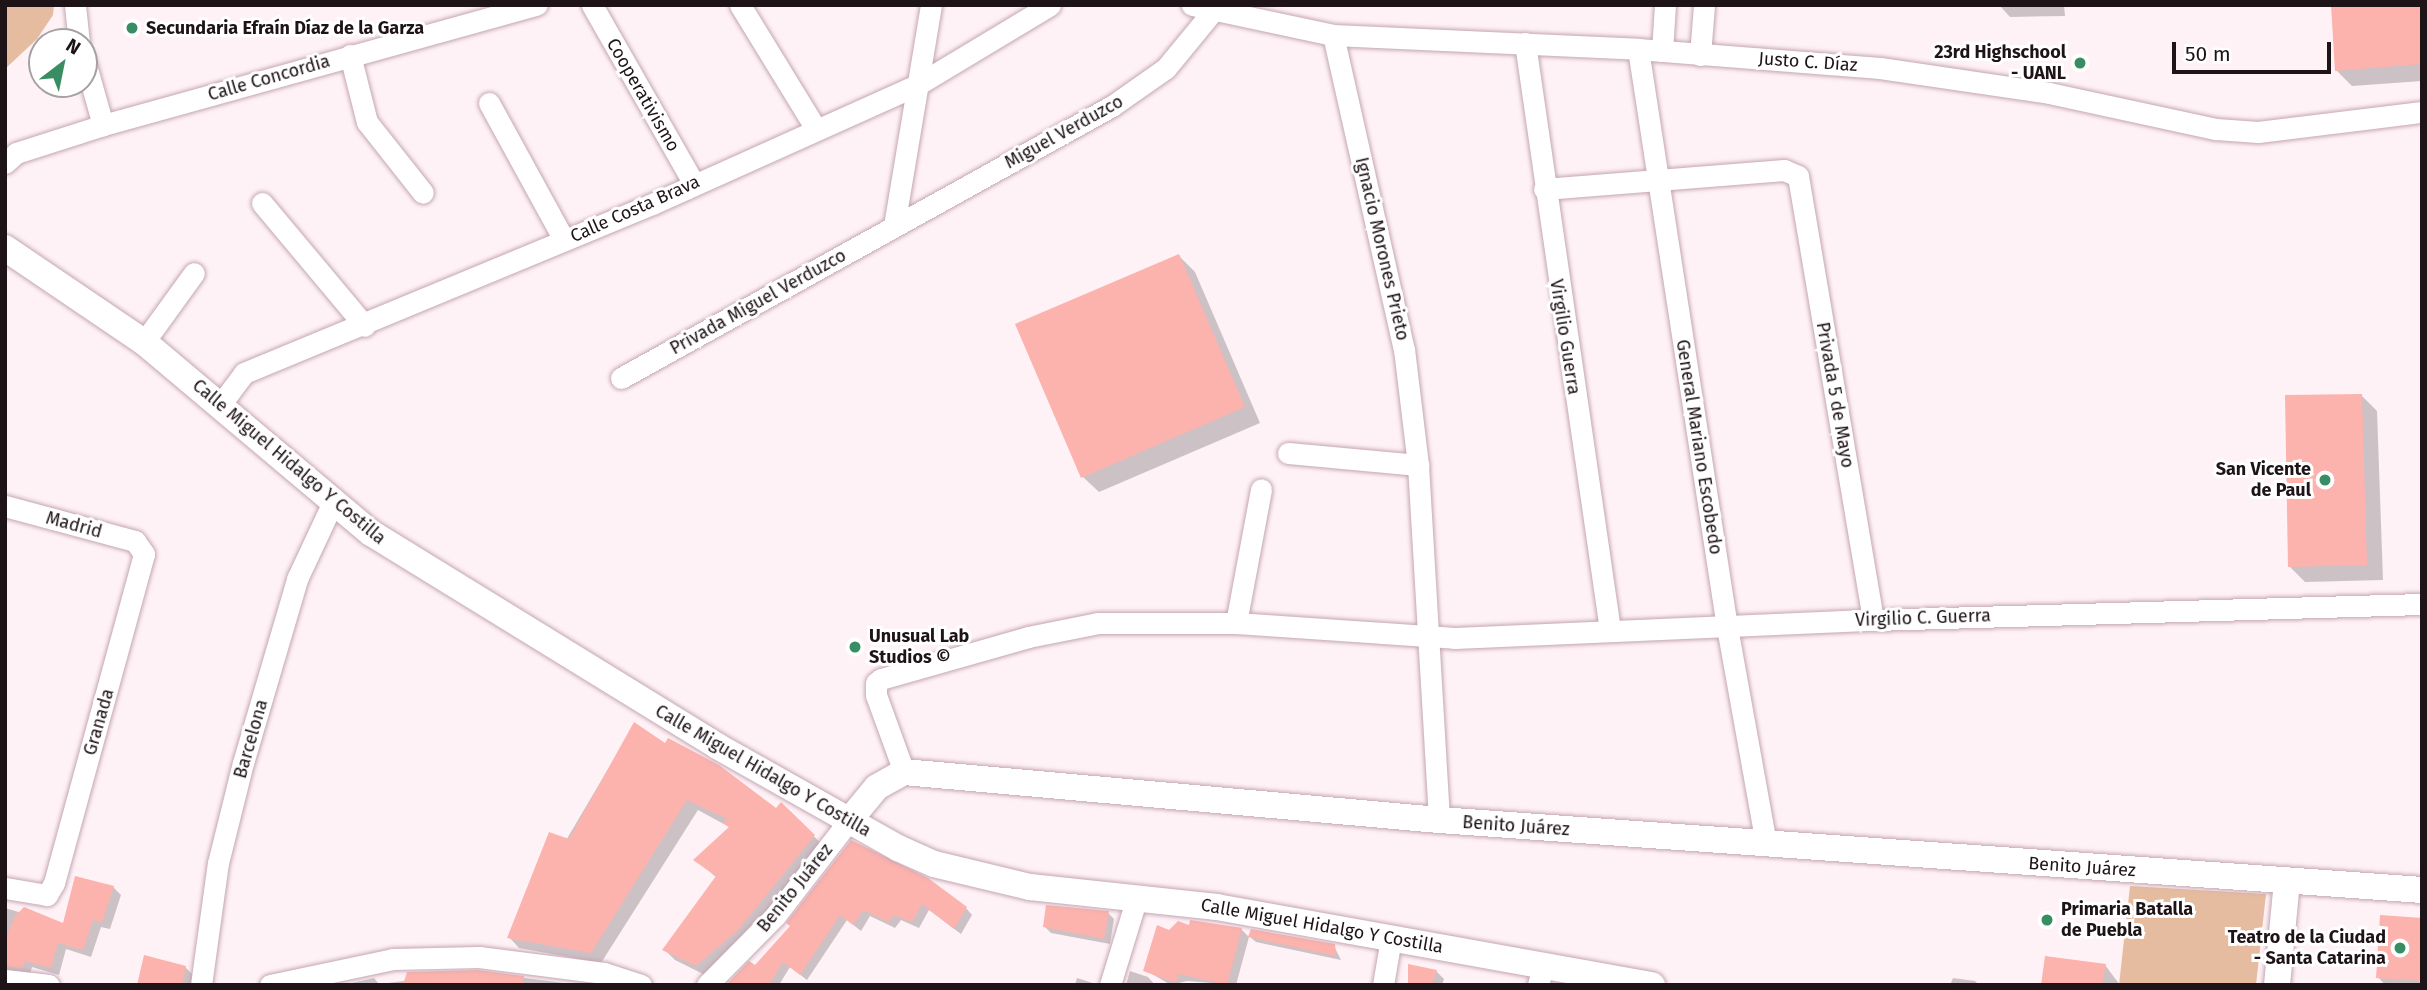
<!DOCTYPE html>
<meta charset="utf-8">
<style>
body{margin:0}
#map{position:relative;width:2427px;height:990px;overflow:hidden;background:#fff2f7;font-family:"Fira Sans",sans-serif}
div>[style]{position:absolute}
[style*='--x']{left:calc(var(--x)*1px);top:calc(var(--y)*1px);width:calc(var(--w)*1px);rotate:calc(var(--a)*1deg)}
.green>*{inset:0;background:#e5bc9f}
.shadow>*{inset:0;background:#0003}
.building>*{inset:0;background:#fcb2ad}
.roads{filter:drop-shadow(0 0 2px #c4a6b3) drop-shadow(0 0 2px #c4a6b3)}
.minor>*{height:21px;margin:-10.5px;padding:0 10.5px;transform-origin:10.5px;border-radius:10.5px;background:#fff}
.tertiary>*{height:26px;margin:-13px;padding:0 13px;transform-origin:13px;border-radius:13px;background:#fff}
.dots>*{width:19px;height:19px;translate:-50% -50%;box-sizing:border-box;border:4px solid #fff;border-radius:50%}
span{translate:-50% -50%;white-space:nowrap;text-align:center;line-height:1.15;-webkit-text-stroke:6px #fff;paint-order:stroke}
.poi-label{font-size:18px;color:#1e1418;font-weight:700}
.left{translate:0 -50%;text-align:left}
.right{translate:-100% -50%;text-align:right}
.street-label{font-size:18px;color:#1e1418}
.frame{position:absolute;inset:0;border:7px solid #1e1418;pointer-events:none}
.north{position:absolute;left:28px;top:28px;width:70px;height:70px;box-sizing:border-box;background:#fff;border:2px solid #a5a1a3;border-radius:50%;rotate:32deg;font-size:19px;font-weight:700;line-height:28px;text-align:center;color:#1e1418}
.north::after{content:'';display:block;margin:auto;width:24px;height:32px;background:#388e62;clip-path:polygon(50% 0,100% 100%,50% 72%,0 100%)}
.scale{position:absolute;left:2172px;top:42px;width:159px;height:32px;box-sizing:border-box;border:4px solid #1e1418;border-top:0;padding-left:9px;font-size:21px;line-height:24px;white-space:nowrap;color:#1e1418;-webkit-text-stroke:5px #fff;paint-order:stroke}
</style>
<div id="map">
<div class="green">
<i style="clip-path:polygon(5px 5px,54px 5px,53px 15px,37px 39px,5px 69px)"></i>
<i style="clip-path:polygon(2130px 886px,2266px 894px,2256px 985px,2119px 985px)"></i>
</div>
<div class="shadow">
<i style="clip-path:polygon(1999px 5px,2064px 5px,2065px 16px,2010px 17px)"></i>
<i style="clip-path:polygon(2422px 5px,2422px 81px,2352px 86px,2336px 70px)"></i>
<i style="clip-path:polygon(1179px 256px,1195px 272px,1260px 423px,1099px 492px,1083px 477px)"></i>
<i style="clip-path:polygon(2361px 395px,2377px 411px,2383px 580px,2305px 582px,2289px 566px)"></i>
<i style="clip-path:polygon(634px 725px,776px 810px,781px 805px,825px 847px,707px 976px,675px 960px,665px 950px,717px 878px,696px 860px,731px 828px,698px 810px,601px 963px,519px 948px,509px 937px)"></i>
<i style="clip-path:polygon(851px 842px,966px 908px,972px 915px,961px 934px,929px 910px,919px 928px,901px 920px,895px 928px,870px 916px,861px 931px,847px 920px,807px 980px,790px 967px,779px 985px,728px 985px,755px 967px,791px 926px)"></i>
<i style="clip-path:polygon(113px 887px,121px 895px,110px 929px,101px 927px,91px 957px,66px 949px,59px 975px,32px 967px,30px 974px,5px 972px,5px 908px,64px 925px)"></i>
<i style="clip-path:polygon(1108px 913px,1114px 919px,1110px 944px,1051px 933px,1045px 927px)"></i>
<i style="clip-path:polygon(2422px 919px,2422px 985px,2385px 985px,2378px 977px)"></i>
<i style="clip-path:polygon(1190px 928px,1241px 929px,1249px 937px,1236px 985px,1187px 981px,1171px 985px,1145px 970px,1169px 932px)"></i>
<i style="clip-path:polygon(1250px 937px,1334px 946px,1341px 960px,1256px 942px)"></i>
<i style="clip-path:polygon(2105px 965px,2120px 985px,2043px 985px)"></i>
<i style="clip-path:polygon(185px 967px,193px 975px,191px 985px,151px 985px)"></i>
<i style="clip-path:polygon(1130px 971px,1148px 977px,1155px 985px,1126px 985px)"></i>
<i style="clip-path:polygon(1436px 971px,1444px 979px,1442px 985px,1410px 985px)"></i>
<i style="clip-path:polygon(478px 972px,579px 985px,343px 985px,374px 978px,379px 984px)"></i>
<i style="clip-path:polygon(1077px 978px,1096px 984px,1098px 985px,1075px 985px)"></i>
<i style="clip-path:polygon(1953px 978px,1975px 981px,1979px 985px,1950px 985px)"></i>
</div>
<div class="building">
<i style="clip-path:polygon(2331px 5px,2422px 5px,2422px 64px,2335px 71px)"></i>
<i style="clip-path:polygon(1179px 254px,1245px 407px,1081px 478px,1015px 324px)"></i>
<i style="clip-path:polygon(2362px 394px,2367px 565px,2288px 567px,2285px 395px)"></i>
<i style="clip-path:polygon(634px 722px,665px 743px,668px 738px,719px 765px,776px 808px,781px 802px,815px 835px,738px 930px,696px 966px,662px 950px,716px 876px,693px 860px,729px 827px,723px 823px,727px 819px,687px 800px,591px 953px,507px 938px,549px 832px,569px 839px)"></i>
<i style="clip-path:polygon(851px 840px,928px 878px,967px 907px,954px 929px,922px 904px,912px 922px,894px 915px,888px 922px,863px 910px,853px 925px,840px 915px,800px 975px,783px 962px,769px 985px,726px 985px,749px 961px,755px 965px,790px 926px,786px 923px)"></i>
<i style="clip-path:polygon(75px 876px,114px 886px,102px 922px,93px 920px,83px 950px,58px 943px,51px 968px,25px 961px,23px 968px,5px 966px,6px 938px,15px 916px,24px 907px,63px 923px)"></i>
<i style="clip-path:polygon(1046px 905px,1109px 911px,1104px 939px,1043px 927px)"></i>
<i style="clip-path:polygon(2380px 915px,2422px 918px,2422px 981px,2376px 978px)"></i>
<i style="clip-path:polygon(1190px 920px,1242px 928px,1227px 985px,1179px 974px,1176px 983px,1143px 971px,1157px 925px,1169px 930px,1178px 921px,1189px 925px)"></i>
<i style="clip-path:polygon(1251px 929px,1335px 944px,1336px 956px,1248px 937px)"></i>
<i style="clip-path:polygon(144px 955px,186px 966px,182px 985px,137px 985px)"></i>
<i style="clip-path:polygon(2045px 956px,2106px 964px,2102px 985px,2041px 985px)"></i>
<i style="clip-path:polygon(1408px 964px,1437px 970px,1432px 985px,1408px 985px)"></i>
<i style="clip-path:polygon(478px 970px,524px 976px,523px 985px,403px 985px,407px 972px)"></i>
</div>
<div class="roads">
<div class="minor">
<i style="--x:75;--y:5;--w:37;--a:84"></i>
<i style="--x:592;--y:5;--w:206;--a:60.3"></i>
<i style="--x:740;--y:5;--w:145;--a:58.5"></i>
<i style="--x:1192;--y:5;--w:144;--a:12"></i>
<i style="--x:1333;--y:35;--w:305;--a:2.6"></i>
<i style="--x:1638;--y:49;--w:243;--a:4.5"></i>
<i style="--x:1880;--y:68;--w:171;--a:8.4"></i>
<i style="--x:2049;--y:93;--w:171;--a:12.2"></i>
<i style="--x:2216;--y:129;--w:42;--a:4.1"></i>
<i style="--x:2258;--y:132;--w:165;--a:-7"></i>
<i style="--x:1333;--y:35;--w:322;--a:77.3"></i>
<i style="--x:1404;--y:349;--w:117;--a:83.1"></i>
<i style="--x:1418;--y:465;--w:356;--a:86.6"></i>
<i style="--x:1525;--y:43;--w:593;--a:81.76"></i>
<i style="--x:1638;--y:49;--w:585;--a:81.25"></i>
<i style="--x:1727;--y:627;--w:220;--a:79.8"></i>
<i style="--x:1662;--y:51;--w:46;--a:-86.3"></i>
<i style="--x:350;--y:55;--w:69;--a:75.8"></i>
<i style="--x:367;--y:122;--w:90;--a:51.7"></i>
<i style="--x:1700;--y:55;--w:50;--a:-85.4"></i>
<i style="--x:84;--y:58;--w:70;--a:74.2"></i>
<i style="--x:489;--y:103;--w:156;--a:61.3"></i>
<i style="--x:5;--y:163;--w:15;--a:-42"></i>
<i style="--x:16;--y:153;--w:91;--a:-17.8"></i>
<i style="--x:103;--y:125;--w:450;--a:-15.5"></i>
<i style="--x:1544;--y:189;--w:241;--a:-4.5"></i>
<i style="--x:1784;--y:170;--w:15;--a:23"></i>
<i style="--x:1798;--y:176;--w:450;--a:80.4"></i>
<i style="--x:262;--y:203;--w:160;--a:50.1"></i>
<i style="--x:894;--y:226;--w:224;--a:-80.5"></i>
<i style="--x:144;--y:342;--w:85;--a:-54.1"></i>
<i style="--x:621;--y:378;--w:561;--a:-28.99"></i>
<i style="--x:1112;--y:106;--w:66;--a:-35.1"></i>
<i style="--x:1166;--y:68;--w:72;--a:-50.6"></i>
<i style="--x:220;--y:405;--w:40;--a:-53"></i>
<i style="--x:244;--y:373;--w:442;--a:-22.5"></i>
<i style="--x:652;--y:204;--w:290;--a:-24.2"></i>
<i style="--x:917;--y:85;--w:155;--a:-31"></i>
<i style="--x:1288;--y:453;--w:131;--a:5.3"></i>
<i style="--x:5;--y:506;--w:135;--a:15.1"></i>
<i style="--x:135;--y:541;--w:16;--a:55"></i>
<i style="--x:144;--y:554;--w:341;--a:105.3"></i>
<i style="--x:54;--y:883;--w:14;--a:120"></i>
<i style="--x:47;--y:895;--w:43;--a:-170.5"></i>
<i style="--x:1236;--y:623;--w:136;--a:-79.4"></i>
<i style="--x:904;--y:772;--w:82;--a:-110"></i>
<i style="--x:876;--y:695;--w:12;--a:-90"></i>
<i style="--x:876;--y:683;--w:6;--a:-39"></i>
<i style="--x:881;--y:679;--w:153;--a:-15.9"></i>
<i style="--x:1028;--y:637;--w:71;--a:-11.3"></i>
<i style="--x:1098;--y:623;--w:138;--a:0"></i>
<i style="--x:1236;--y:623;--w:219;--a:3.9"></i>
<i style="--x:1454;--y:638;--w:419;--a:-2.5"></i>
<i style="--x:1873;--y:620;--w:549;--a:-1.67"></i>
<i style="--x:5;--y:980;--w:44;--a:6.5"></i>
<i style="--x:201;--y:985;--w:123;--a:-82.1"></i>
<i style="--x:218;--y:863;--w:103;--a:-76"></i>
<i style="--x:243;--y:763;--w:192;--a:-73.6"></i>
<i style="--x:297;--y:579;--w:85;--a:-64.9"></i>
<i style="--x:270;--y:985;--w:126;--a:-11.9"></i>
<i style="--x:393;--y:959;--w:86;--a:-1.3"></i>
<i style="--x:479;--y:957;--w:126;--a:7.3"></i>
<i style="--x:604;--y:973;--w:39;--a:18"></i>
<i style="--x:707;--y:985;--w:97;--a:-45.4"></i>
<i style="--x:775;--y:916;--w:119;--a:-52.2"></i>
<i style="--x:1110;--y:985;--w:92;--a:-72.9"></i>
<i style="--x:1383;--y:985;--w:48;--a:-80.3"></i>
<i style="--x:1538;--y:985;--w:20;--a:-75"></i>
</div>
<div class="tertiary">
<i style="--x:5;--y:248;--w:168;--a:34.1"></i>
<i style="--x:144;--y:342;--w:297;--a:40.1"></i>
<i style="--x:371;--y:533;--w:406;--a:31.6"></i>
<i style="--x:717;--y:746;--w:208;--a:29.4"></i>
<i style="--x:898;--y:848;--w:39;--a:24"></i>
<i style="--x:934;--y:864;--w:99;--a:13.5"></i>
<i style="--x:1030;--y:887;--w:188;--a:6.1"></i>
<i style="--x:1217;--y:907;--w:442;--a:10.2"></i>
<i style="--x:848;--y:822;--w:45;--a:-50.4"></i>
<i style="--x:877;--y:787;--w:31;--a:-29"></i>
<i style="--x:904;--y:772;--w:537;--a:5.13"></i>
<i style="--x:1439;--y:820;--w:985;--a:4.07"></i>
<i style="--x:2277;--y:985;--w:104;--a:-84.5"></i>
</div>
</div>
<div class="dots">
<i style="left:132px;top:28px;background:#388e62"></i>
<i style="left:2080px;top:63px;background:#388e62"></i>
<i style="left:2325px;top:480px;background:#388e62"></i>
<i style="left:855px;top:647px;background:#388e62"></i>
<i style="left:2047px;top:920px;background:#388e62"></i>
<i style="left:2400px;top:948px;background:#388e62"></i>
</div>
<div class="poi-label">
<span class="left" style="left:146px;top:28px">Secundaria Efraín Díaz de la Garza</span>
<span class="right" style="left:2066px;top:63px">23rd Highschool<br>- UANL</span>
<span class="right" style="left:2311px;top:480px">San Vicente<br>de Paul</span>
<span class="left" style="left:869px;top:647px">Unusual Lab<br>Studios ©</span>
<span class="left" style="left:2061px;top:920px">Primaria Batalla<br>de Puebla</span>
<span class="right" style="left:2386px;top:948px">Teatro de la Ciudad<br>- Santa Catarina</span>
</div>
<div class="street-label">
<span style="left:1808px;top:62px;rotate:4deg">Justo C. Díaz</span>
<span style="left:269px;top:78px;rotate:-16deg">Calle Concordia</span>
<span style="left:643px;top:95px;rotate:60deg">Cooperativismo</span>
<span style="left:1064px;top:132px;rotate:-29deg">Miguel Verduzco</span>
<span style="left:635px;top:209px;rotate:-24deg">Calle Costa Brava</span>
<span style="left:1382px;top:249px;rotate:77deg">Ignacio Morones Prieto</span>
<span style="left:758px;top:302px;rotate:-29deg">Privada Miguel Verduzco</span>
<span style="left:1565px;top:337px;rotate:81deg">Virgilio Guerra</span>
<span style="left:1835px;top:395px;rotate:80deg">Privada 5 de Mayo</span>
<span style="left:1699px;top:447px;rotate:81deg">General Mariano Escobedo</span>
<span style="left:289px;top:462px;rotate:40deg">Calle Miguel Hidalgo Y Costilla</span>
<span style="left:74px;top:525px;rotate:15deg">Madrid</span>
<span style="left:1923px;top:618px;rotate:-2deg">Virgilio C. Guerra</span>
<span style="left:99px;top:722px;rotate:-74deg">Granada</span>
<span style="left:251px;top:739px;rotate:-74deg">Barcelona</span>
<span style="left:763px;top:771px;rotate:30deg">Calle Miguel Hidalgo Y Costilla</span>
<span style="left:1516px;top:826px;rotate:4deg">Benito Juárez</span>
<span style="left:2082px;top:867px;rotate:4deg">Benito Juárez</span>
<span style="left:795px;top:888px;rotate:-51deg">Benito Juárez</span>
<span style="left:1322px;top:926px;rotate:10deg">Calle Miguel Hidalgo Y Costilla</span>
</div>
<div class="frame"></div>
<div class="north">N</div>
<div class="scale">50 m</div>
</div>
